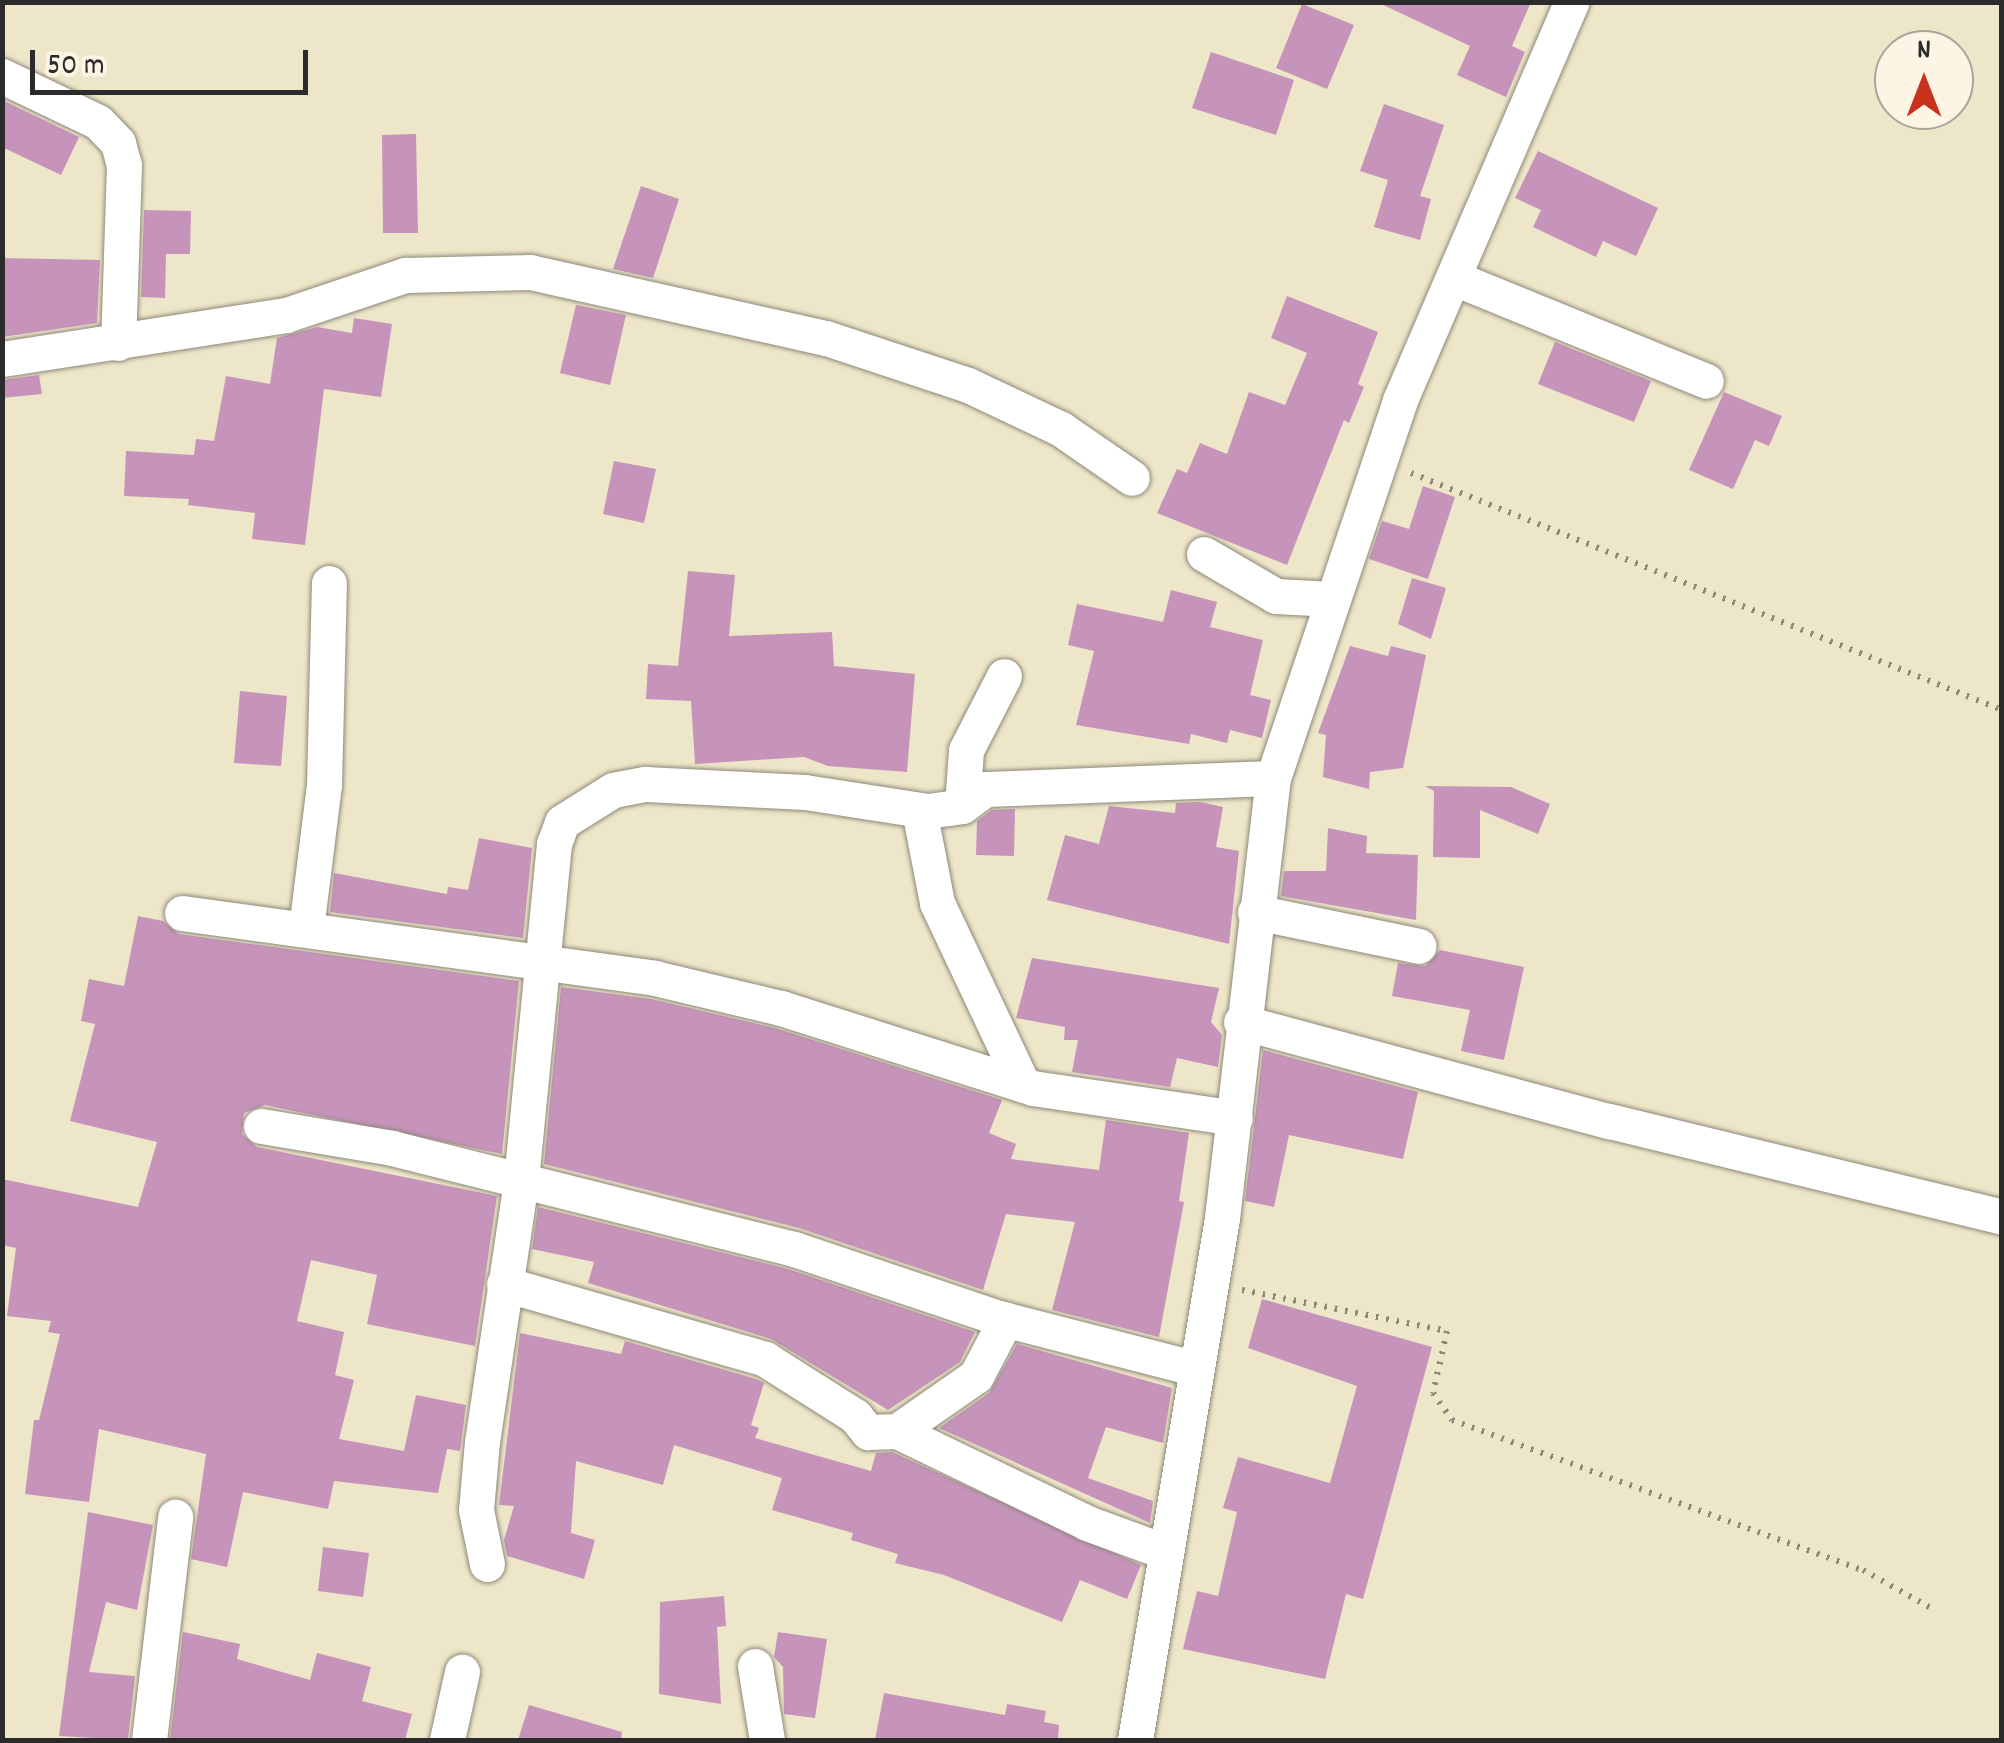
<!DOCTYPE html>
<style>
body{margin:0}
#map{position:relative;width:2004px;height:1743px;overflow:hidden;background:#eee6c8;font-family:Dekko,sans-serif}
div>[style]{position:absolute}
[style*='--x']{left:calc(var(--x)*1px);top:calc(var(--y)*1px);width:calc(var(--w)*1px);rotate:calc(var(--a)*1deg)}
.building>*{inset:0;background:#c694ba}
.path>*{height:6px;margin-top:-3px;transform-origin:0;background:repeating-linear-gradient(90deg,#8c887a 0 2.5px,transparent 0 10.5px)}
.roads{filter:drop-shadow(0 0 2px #8c887a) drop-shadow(0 0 2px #8c887a)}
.minor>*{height:35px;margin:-17.5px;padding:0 17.5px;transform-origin:17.5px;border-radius:17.5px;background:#fff}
span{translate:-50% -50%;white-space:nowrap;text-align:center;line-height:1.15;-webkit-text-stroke:9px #fcf5e5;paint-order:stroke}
.frame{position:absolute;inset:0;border:5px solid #2b2b2b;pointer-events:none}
.north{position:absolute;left:1874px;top:30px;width:100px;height:100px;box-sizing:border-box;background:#fcf5e5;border:2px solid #a8a49b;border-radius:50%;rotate:0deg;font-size:28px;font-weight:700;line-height:40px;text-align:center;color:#2b2b2b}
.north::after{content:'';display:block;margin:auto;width:35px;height:45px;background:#c8321e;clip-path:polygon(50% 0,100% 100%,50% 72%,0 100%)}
.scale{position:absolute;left:30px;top:50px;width:278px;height:45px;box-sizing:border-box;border:5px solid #2b2b2b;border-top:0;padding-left:12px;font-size:30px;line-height:35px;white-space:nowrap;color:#2b2b2b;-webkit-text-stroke:8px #fcf5e5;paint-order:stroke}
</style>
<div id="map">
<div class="building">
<i style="clip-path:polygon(1377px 2px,1531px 2px,1512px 46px,1525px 52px,1506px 97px,1457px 75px,1470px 46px)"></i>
<i style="clip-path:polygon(1302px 4px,1354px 25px,1327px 89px,1276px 68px)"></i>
<i style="clip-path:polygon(1211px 52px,1294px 80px,1276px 135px,1192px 108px)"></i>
<i style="clip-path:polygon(2px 100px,79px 137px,61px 175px,2px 147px)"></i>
<i style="clip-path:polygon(1384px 104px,1444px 125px,1420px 196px,1431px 199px,1420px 240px,1374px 227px,1388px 180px,1360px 171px)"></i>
<i style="clip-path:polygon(416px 134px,418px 233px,383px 233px,382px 135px)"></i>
<i style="clip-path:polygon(1538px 151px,1658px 208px,1636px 256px,1603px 241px,1596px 257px,1533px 227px,1541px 210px,1515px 198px)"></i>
<i style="clip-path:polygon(641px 186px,679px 199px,653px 278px,613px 269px)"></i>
<i style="clip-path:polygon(144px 210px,191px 211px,190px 254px,166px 254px,165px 298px,141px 297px)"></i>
<i style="clip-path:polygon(2px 258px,100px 260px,97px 323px,2px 337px)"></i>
<i style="clip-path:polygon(1287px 296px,1378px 332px,1358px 384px,1364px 387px,1349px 423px,1344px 420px,1287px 565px,1157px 513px,1177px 469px,1187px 473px,1200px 443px,1227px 454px,1249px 392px,1285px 405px,1307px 353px,1271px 338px)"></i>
<i style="clip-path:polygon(576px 305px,626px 315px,610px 385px,560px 373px)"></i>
<i style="clip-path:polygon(354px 318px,392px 324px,381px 397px,324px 389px,305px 545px,252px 539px,255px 513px,188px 505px,189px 499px,124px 496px,126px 451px,194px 455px,196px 439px,214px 441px,226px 376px,270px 384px,277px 338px,317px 327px,352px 333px)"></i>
<i style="clip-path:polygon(1555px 342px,1651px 381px,1634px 422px,1538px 384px)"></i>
<i style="clip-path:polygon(39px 375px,42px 394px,2px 398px,2px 380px)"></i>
<i style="clip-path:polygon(1724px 392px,1782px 416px,1769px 446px,1755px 440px,1733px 489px,1689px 470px)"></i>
<i style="clip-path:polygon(614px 461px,656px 469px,644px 523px,603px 514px)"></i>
<i style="clip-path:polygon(1423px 486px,1455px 497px,1428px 579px,1369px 559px,1382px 521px,1409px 529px)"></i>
<i style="clip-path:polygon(688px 571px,735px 575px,729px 636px,832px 632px,834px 666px,915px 674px,907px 772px,828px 766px,804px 757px,695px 764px,691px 701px,646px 699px,648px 664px,678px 666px)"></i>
<i style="clip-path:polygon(1412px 578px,1446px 588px,1431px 639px,1398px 624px)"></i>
<i style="clip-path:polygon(1171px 590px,1217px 602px,1210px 627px,1263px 640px,1250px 695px,1271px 700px,1262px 738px,1230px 730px,1227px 743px,1191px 734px,1189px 744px,1076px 725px,1094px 651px,1068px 645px,1077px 604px,1163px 622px)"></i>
<i style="clip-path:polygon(1350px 646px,1388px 656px,1391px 646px,1426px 655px,1403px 768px,1370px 772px,1369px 789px,1323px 777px,1326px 735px,1318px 733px)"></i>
<i style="clip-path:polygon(240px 691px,287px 696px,281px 766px,234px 763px)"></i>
<i style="clip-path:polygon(1425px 786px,1511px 787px,1550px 804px,1538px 834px,1480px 810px,1480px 858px,1433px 857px,1434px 791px)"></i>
<i style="clip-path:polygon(1200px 802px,1223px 807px,1216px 847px,1239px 851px,1229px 944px,1047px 900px,1065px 835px,1099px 844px,1109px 806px,1175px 813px,1176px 803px)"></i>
<i style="clip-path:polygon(1015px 809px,1014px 856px,976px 855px,977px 821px,992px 810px)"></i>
<i style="clip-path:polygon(1328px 828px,1367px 836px,1366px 853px,1418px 855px,1416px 920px,1281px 896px,1284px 871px,1326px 871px)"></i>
<i style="clip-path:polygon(479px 838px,532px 848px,523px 938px,330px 912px,334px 873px,447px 894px,448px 887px,468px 890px)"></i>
<i style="clip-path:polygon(138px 916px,163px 921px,179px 934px,519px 981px,502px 1154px,265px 1105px,244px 1113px,242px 1134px,257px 1147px,497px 1196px,475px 1346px,367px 1324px,377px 1275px,311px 1260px,297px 1321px,344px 1332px,335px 1375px,354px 1380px,339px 1439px,404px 1451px,416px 1395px,466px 1405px,460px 1451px,447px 1449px,438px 1493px,334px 1481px,328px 1509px,243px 1492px,227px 1567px,191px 1559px,206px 1454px,99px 1429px,89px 1502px,25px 1494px,34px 1420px,39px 1420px,60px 1334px,48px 1332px,51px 1321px,7px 1316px,16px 1248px,2px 1245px,2px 1179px,138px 1207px,157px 1142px,70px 1121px,95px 1024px,81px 1021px,89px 979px,124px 986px)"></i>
<i style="clip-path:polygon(1440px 950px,1524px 967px,1504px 1060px,1461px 1051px,1470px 1010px,1392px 996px,1398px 963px,1425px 966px)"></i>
<i style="clip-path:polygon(1032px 958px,1219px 988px,1211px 1022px,1222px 1035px,1218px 1067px,1177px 1058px,1170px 1087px,1072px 1072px,1078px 1040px,1064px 1040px,1065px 1027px,1016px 1018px)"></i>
<i style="clip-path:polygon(561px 987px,651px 999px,775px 1028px,1002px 1100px,989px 1133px,1016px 1144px,1011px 1159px,1099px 1170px,1106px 1120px,1189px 1133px,1179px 1201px,1184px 1202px,1159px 1337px,1052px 1310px,1075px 1222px,1006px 1214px,983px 1290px,799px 1228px,544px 1164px)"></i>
<i style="clip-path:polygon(1263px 1050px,1418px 1092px,1403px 1159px,1289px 1135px,1274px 1207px,1245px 1201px)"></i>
<i style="clip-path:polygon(538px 1207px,788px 1269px,975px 1332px,960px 1362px,888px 1410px,771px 1339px,588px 1283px,594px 1262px,532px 1249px)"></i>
<i style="clip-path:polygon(1262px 1299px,1432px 1347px,1363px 1599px,1346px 1594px,1325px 1679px,1183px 1649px,1197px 1591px,1218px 1596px,1237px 1512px,1223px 1508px,1238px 1457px,1330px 1483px,1357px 1386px,1248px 1348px)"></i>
<i style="clip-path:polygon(520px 1333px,621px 1354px,625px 1341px,756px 1379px,764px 1383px,751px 1425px,759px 1428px,755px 1438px,871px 1471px,876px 1453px,892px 1452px,1141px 1565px,1127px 1599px,1080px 1580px,1062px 1622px,944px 1575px,895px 1563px,898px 1554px,851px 1540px,853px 1533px,772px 1510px,782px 1478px,674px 1445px,663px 1485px,576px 1461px,571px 1533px,595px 1540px,584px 1579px,507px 1556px,504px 1540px,514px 1506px,499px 1505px)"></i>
<i style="clip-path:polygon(1017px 1344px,1172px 1388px,1163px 1443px,1106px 1427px,1088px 1478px,1153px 1501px,1150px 1523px,939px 1428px,989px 1393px)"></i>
<i style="clip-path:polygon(88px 1512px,153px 1525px,137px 1610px,106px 1602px,89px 1672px,135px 1676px,128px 1740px,59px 1736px)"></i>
<i style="clip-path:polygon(323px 1547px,369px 1553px,363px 1597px,318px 1591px)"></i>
<i style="clip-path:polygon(724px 1596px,726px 1626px,717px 1627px,721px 1704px,659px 1694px,660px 1602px)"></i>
<i style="clip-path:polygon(183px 1632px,240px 1644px,237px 1659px,310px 1680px,317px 1653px,371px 1667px,362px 1701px,412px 1714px,405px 1740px,170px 1740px)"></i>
<i style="clip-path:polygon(778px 1632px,827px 1639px,815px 1718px,784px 1714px,783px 1667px,774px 1657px)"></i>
<i style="clip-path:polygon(884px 1693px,1005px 1715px,1007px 1704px,1046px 1711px,1044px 1722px,1059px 1725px,1058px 1740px,875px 1740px)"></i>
<i style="clip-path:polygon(529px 1705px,622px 1732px,621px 1740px,518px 1740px)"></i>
</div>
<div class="path">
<i style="--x:1411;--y:473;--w:637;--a:21.85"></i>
<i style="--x:1242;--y:1290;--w:209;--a:11.3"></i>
<i style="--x:1447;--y:1331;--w:64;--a:102.7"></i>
<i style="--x:1433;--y:1393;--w:33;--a:55"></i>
<i style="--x:1452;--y:1420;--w:438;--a:20.1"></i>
<i style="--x:1863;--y:1570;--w:76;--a:29.3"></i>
</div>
<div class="roads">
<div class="minor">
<i style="--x:2;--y:76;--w:106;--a:25.6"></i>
<i style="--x:98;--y:122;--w:29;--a:46"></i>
<i style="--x:118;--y:143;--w:23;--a:75"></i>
<i style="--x:124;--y:165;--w:178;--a:91.9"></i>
<i style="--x:1454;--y:278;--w:272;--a:22.2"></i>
<i style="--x:2;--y:359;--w:287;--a:-8.8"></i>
<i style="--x:286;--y:315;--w:126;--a:-18.6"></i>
<i style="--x:405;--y:275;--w:125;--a:-1.4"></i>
<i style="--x:530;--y:272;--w:303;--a:12.6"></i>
<i style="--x:826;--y:338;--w:150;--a:18.3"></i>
<i style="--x:968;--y:385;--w:103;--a:25.3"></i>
<i style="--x:1061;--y:429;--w:86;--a:34.6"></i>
<i style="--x:1204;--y:554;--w:83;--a:30.3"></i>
<i style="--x:1276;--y:596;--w:57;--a:3"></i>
<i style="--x:962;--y:806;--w:56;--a:-85.9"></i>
<i style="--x:966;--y:750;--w:83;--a:-62.8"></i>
<i style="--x:919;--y:810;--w:95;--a:79"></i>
<i style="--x:937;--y:903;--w:201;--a:64.7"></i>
<i style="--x:1255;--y:912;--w:167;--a:11.7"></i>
<i style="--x:182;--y:913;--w:477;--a:7.8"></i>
<i style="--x:655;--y:978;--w:130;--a:13.4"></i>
<i style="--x:781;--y:1008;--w:264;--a:17.6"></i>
<i style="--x:1033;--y:1088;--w:204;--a:8.4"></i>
<i style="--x:306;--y:929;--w:145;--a:-82.9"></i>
<i style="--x:324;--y:785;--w:202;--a:-88.6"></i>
<i style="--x:1241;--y:1022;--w:381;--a:15.1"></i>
<i style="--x:1609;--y:1121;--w:405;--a:13.7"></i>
<i style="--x:261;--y:1126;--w:133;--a:9.5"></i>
<i style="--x:392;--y:1148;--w:414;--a:14.1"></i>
<i style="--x:794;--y:1249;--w:216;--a:18.6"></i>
<i style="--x:999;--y:1318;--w:204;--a:14.4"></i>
<i style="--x:504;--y:1284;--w:272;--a:16"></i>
<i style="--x:765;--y:1359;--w:107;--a:32.3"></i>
<i style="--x:855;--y:1416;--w:21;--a:51"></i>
<i style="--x:868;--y:1432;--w:29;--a:-2"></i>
<i style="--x:897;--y:1431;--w:211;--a:25.8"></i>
<i style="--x:1087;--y:1523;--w:84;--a:20.2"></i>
<i style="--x:897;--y:1431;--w:96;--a:-34.8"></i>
<i style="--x:976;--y:1376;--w:64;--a:-62.2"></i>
<i style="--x:487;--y:1564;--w:55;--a:-101.5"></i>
<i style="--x:476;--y:1510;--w:68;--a:-85"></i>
<i style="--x:482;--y:1442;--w:265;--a:-81.5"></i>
<i style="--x:521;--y:1180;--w:338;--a:-84.4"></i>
<i style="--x:554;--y:844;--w:23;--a:-70"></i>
<i style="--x:562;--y:822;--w:60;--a:-32.1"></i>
<i style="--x:613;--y:790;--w:33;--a:-11"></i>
<i style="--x:645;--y:784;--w:160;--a:2.9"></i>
<i style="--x:805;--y:792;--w:124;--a:8.8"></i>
<i style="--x:928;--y:811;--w:34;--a:-8"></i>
<i style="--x:962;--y:806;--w:29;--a:-36"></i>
<i style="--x:985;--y:789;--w:288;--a:-2.2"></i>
<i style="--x:755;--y:1666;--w:75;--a:80.8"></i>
<i style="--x:149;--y:1740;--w:225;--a:-83.3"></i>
<i style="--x:447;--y:1740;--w:70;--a:-77.6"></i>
<i style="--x:1135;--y:1740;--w:529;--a:-80.54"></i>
<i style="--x:1222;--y:1218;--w:443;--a:-83.4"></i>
<i style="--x:1273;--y:778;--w:399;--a:-71.4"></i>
<i style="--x:1400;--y:400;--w:433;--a:-66.7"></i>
</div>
</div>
<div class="frame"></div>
<div class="north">N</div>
<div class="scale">50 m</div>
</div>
